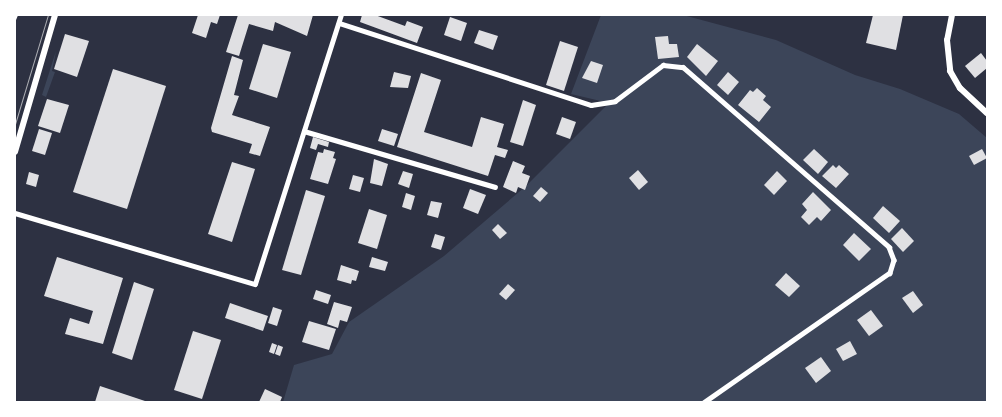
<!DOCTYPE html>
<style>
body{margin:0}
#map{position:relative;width:1002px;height:417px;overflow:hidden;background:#2d3142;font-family:"Fira Sans",sans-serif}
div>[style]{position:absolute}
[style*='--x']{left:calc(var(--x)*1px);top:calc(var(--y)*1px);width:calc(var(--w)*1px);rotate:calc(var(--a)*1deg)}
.green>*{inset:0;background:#3c4559}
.building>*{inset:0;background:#e0e0e3}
.service>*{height:2px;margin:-1px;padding:0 1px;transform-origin:1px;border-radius:1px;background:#fff}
.minor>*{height:4.5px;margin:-2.25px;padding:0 2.25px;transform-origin:2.25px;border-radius:2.25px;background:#fff}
.tertiary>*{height:5.5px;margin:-2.75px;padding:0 2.75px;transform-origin:2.75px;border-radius:2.75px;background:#fff}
.secondary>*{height:6px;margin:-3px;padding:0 3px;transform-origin:3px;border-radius:3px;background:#fff}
.tram>*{height:1px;margin:-0.5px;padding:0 0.5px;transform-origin:0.5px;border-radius:0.5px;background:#abadb3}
span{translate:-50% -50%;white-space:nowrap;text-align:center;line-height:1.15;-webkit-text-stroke:4px #fff;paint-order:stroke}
.frame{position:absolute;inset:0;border:16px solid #fff;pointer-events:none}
</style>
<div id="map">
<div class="green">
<i style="clip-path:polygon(601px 15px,683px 15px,776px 40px,855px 75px,900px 89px,959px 114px,987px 138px,987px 402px,283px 402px,294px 365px,332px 354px,349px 322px,444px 256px,526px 186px,609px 103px,571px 94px)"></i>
<i style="clip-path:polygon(56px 51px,52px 71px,55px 72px,46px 97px,42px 95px)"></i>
</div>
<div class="building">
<i style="clip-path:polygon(198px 15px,220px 15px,217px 24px,211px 22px,206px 38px,192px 33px)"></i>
<i style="clip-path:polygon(238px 15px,313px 15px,307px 36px,275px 22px,273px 31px,249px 24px,239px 56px,226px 52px)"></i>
<i style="clip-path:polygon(362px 15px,375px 15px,405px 26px,407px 21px,423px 27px,417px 43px,360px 22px)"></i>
<i style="clip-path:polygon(873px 15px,903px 15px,896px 50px,866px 43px)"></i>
<i style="clip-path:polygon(450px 17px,467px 23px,461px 41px,444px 35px)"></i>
<i style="clip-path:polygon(479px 30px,498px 36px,493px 50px,474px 43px)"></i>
<i style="clip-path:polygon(65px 34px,89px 41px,77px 77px,54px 69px)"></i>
<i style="clip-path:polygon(668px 36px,669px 44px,677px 44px,679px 57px,658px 59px,655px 37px)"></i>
<i style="clip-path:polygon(560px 41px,578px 47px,564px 91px,546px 85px)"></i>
<i style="clip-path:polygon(263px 44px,291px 52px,277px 98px,249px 89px)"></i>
<i style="clip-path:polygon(697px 44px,718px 61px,706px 76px,687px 57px)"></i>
<i style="clip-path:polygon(981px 53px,987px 61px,987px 68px,975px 78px,965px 66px)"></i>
<i style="clip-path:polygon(232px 56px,243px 60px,234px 95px,239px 96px,232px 115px,270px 127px,260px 156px,249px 153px,252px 144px,212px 132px,211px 128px)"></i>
<i style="clip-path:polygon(591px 61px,603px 65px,597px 83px,582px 78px)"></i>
<i style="clip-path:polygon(113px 69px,166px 86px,127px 209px,73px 192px)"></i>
<i style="clip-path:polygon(394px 72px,411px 76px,408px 88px,390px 87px)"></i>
<i style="clip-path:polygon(728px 72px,739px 82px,728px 95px,717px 85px)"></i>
<i style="clip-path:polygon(421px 73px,441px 80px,424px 132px,472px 147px,481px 117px,504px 124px,497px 147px,508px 150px,505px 158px,495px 155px,488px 176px,397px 147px)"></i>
<i style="clip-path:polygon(757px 88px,766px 96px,763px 100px,771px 107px,759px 122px,738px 105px,750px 90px,753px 92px)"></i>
<i style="clip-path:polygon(47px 99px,69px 105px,60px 133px,38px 126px)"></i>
<i style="clip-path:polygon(523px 100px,536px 105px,523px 146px,510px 142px)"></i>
<i style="clip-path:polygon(562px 117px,576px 122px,570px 139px,556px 134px)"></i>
<i style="clip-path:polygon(39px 129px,52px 133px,45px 155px,32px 151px)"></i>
<i style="clip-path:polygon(382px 129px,398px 134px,394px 146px,378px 141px)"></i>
<i style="clip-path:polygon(313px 137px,329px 142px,328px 147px,318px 144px,316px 150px,310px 148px)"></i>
<i style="clip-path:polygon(324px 149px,335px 152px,333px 158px,336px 159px,328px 184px,310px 179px,318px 152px,323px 153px)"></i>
<i style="clip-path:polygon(814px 149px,828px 162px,818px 174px,803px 160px)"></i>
<i style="clip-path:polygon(982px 149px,987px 158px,974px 165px,969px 156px)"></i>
<i style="clip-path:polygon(374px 159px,388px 164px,382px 186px,370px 183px)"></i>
<i style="clip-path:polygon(513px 161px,525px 166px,522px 173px,530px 176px,525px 190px,518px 187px,516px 193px,503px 187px)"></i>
<i style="clip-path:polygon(232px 162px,255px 169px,232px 242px,208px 234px)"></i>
<i style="clip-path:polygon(833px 165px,836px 168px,839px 165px,849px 174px,836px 188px,822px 176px)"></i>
<i style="clip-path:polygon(638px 170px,648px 182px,639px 190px,629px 178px)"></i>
<i style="clip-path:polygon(403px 171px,413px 174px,409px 188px,398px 184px)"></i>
<i style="clip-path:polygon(777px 171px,787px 181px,774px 195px,764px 185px)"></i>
<i style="clip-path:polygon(29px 172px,39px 175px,36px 187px,26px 184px)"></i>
<i style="clip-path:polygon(353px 175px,364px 178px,360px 192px,349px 189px)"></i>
<i style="clip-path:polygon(541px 187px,548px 193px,540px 202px,533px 196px)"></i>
<i style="clip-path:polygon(470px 189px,486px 195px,478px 214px,463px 208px)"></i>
<i style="clip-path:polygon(306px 190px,325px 196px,301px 275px,282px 270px)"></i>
<i style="clip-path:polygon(813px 192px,831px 210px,821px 221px,817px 217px,809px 225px,801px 217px,807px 210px,802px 204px)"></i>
<i style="clip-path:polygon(406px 193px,415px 196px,411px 210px,402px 207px)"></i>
<i style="clip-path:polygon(431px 201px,442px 203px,438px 218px,427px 215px)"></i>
<i style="clip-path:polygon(883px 206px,900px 221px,889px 233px,873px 218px)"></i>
<i style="clip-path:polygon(369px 209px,387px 215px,377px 249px,358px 243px)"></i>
<i style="clip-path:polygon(498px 224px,507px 233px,500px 239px,492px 230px)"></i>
<i style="clip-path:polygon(902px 228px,914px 241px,903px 252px,891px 239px)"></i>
<i style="clip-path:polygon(854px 233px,871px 249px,859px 261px,843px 245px)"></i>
<i style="clip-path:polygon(435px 234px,445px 237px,441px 250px,431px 247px)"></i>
<i style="clip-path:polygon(57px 257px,123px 278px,103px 344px,65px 334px,70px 318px,89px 324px,93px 311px,44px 296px)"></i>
<i style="clip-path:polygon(372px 257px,388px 262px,385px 271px,369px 267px)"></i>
<i style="clip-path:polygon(341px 265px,359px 271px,356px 281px,352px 280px,351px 284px,337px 280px)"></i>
<i style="clip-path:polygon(786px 273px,800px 286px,789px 297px,775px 285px)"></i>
<i style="clip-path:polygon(134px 282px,154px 289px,132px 360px,112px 353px)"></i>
<i style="clip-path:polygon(508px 284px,515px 290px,506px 300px,499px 294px)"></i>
<i style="clip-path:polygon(316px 290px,331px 295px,328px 304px,313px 299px)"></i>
<i style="clip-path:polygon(913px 291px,923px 305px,913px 313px,902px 298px)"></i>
<i style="clip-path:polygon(334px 302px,352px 307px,347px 322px,340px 320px,338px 328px,327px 324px)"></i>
<i style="clip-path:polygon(230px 303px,268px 316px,263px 331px,225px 318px)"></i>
<i style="clip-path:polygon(273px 307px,282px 310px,277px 326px,268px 323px)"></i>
<i style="clip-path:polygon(871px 310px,883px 326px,869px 336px,857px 320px)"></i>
<i style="clip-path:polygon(309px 321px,336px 329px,329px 350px,302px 342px)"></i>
<i style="clip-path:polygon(193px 331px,221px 340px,202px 399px,174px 390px)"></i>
<i style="clip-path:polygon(850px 341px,857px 354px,843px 361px,836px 349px)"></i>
<i style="clip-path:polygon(272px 343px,277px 345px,274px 354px,269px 352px)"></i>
<i style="clip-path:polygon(278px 345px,283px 347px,280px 356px,275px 354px)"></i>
<i style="clip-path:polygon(821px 357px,831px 371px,816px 383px,805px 368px)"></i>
<i style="clip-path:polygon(100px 386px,148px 402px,95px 402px)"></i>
<i style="clip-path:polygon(265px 389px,282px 397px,280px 402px,259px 402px)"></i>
</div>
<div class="service">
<i style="--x:15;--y:20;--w:5;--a:-68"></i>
</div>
<div class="minor">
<i style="--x:339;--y:23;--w:265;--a:18"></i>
<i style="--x:591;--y:105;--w:24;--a:-9"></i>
<i style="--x:615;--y:101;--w:60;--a:-36.9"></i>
<i style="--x:663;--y:65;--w:20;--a:6"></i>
<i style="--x:683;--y:67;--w:274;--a:41.1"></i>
<i style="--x:889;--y:247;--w:14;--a:69"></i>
<i style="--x:894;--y:260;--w:14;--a:107"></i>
<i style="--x:890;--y:273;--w:226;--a:145.1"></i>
<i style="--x:304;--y:131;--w:199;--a:16.3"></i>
<i style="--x:15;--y:213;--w:250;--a:16.5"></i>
<i style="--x:255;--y:284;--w:282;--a:-72.3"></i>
</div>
<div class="tertiary">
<i style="--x:15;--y:152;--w:143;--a:-73.7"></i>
</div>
<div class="secondary">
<i style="--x:952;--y:15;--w:25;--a:101"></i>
<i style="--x:947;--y:40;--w:31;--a:84"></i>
<i style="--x:950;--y:71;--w:20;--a:60"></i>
<i style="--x:960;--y:88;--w:37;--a:43"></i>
</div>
<div class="tram">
<i style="--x:15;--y:124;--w:114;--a:-73.2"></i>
</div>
<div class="frame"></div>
</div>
